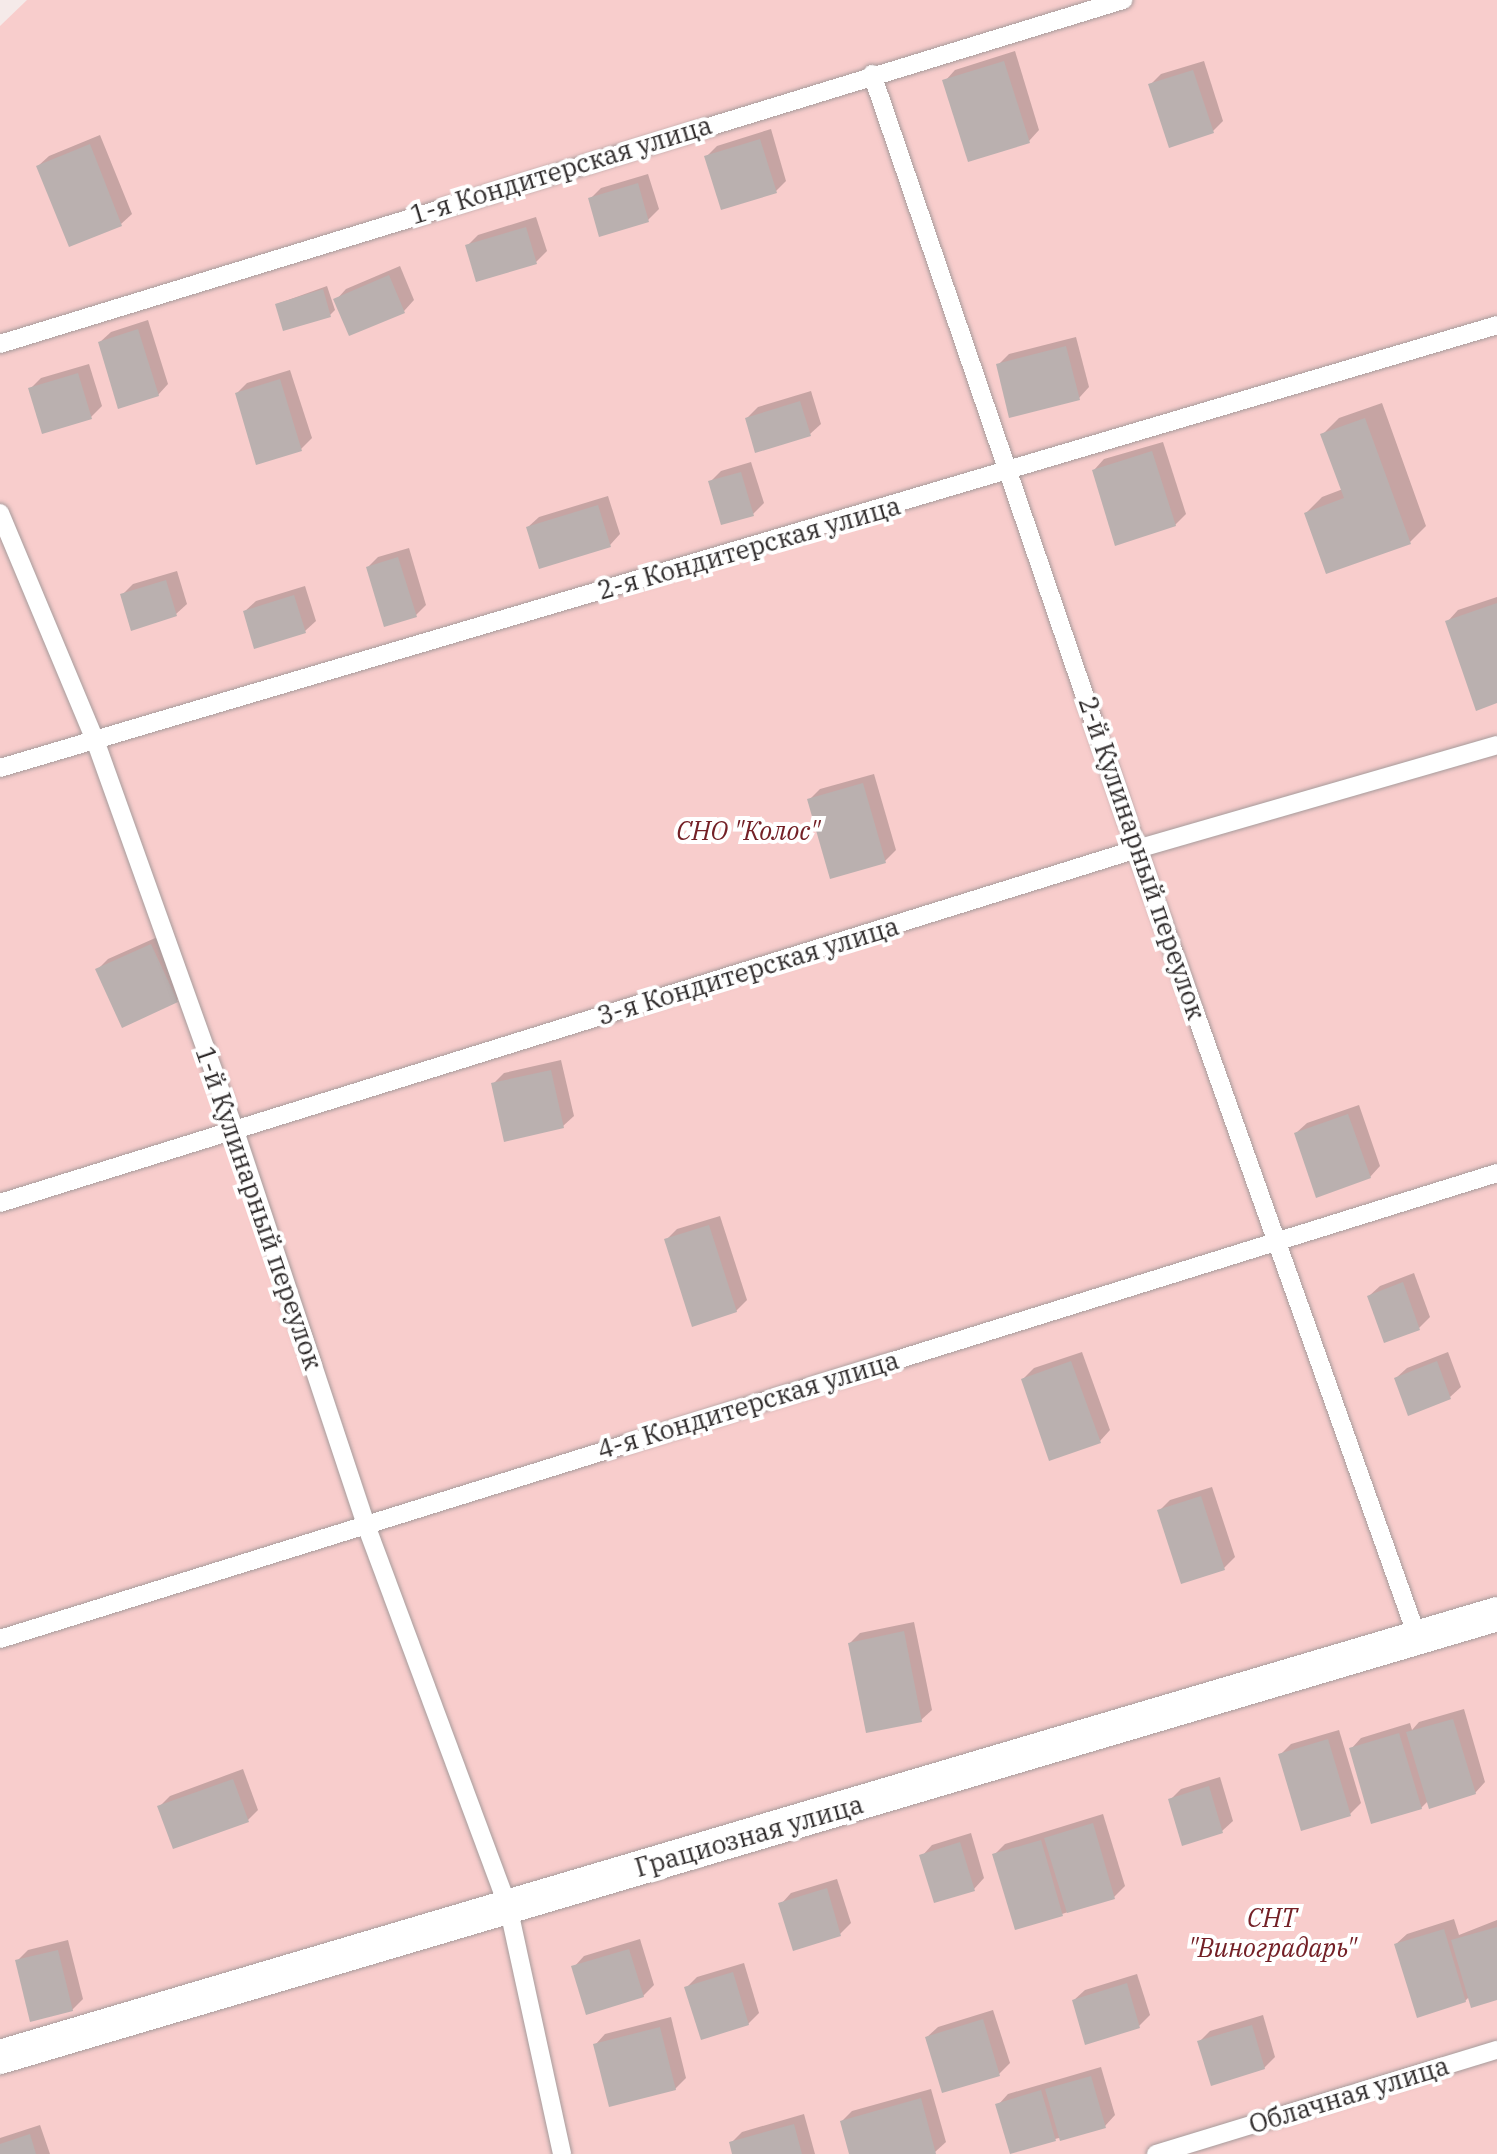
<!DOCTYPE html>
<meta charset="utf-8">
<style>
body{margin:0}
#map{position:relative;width:1497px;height:2154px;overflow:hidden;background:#f5eae9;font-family:"IBM Plex Serif",serif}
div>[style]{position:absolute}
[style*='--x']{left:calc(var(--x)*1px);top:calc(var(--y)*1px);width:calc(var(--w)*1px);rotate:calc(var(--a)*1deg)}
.green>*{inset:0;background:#f8cdcc}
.shadow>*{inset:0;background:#0003}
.building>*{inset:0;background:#bab0af}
.roads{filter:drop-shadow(0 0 2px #a69b9b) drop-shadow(0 0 2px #a69b9b)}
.lane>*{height:18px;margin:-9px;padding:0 9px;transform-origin:9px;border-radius:9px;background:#fff}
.street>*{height:34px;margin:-17px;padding:0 17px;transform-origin:17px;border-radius:17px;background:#fff}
span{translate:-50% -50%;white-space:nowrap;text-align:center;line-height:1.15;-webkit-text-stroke:8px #fff;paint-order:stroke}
.street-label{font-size:26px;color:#302c2c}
.park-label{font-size:26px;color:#732026;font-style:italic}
</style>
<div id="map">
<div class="green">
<i style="clip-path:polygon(27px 0,1497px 0,1497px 2154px,0 2154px,0 26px)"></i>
</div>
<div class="shadow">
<i style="clip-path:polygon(1015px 51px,1039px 130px,1029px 141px,945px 81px,955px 70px)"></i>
<i style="clip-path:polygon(1204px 61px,1223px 121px,1213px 131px,1150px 85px,1161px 74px)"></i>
<i style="clip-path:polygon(771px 129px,786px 181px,775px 192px,706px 157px,717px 146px)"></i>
<i style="clip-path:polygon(100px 135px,132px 214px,121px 224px,38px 166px,49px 156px)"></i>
<i style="clip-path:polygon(648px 174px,659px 209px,648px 220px,590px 199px,601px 188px)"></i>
<i style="clip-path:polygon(536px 217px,547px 251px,536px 262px,467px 246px,478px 235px)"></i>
<i style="clip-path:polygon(400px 266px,414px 300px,404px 311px,336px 300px,346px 289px)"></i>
<i style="clip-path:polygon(327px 286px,335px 310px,330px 315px,277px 304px)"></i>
<i style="clip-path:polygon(148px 320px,168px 384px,158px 395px,100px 342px,111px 332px)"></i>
<i style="clip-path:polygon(1076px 337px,1089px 387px,1079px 398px,998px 365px,1009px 354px)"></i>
<i style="clip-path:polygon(89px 364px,102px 406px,91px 417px,30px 389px,41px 378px)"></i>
<i style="clip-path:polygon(290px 370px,312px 438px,301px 449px,237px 393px,247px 383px)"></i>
<i style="clip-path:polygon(811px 391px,821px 424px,810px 434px,747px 418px,758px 407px)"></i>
<i style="clip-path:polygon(1382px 403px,1426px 526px,1410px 542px,1306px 513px,1322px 497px,1343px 489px,1323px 434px,1339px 418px)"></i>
<i style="clip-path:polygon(1163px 442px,1186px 514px,1175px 525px,1094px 470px,1104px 459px)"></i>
<i style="clip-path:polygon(751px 462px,764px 503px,753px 514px,710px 482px,721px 471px)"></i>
<i style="clip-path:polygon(608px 496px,620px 534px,610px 545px,528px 527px,539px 517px)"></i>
<i style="clip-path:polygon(409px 548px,426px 605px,416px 615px,368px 567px,378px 557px)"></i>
<i style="clip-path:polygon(177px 571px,187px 604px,176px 614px,122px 595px,133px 584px)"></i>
<i style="clip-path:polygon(305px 586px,316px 621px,305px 631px,245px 611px,256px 601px)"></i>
<i style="clip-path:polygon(1497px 597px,1497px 701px,1448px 621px,1458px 610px)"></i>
<i style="clip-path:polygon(874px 774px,896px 850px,885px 861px,809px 800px,820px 789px)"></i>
<i style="clip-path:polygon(162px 935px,187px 990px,176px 1001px,97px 970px,108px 959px)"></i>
<i style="clip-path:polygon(561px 1060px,574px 1116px,563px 1126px,493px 1084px,504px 1073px)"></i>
<i style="clip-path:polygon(1359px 1105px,1380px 1166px,1370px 1177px,1296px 1133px,1307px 1123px)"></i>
<i style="clip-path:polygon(720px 1216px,747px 1300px,736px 1311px,666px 1240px,677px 1229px)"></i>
<i style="clip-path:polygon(1414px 1273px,1430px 1317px,1419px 1328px,1369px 1296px,1380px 1286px)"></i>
<i style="clip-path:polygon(1082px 1352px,1110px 1430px,1100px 1441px,1023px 1379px,1034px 1368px)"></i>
<i style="clip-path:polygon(1448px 1352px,1461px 1387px,1450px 1397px,1396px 1378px,1407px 1368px)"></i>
<i style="clip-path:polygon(1212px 1487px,1235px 1557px,1224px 1568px,1159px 1511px,1170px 1500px)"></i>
<i style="clip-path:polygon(914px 1622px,932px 1710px,921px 1720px,850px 1643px,860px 1633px)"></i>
<i style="clip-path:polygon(1464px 1709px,1485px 1782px,1475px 1793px,1429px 1800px,1421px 1808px,1351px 1749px,1361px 1738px,1410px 1723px,1412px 1730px,1419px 1722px)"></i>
<i style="clip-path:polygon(1339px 1730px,1361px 1803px,1350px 1814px,1280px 1755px,1291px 1744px)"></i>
<i style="clip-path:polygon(243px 1769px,258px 1810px,247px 1821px,160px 1806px,170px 1796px)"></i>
<i style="clip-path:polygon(1220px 1777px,1233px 1821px,1222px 1831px,1170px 1800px,1181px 1789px)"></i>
<i style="clip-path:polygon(1103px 1814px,1125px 1886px,1114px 1897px,1062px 1914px,994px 1855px,1005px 1844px)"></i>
<i style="clip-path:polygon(971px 1833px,984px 1878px,974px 1889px,922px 1856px,932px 1845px)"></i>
<i style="clip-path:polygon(837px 1879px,851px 1923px,840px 1934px,781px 1904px,791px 1893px)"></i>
<i style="clip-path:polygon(1454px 1919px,1459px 1935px,1497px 1920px,1497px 1998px,1470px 1996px,1465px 2001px,1396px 1944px,1407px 1934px)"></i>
<i style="clip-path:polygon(640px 1939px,654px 1985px,643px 1996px,574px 1967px,584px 1956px)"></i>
<i style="clip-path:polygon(68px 1940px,83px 1999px,72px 2010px,17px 1961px,28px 1950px)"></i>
<i style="clip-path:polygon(744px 1963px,759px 2013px,748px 2024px,687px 1987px,697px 1977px)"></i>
<i style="clip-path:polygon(1137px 1974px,1150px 2015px,1139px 2026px,1074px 2000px,1085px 1990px)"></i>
<i style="clip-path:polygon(993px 2010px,1010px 2063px,999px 2074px,927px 2037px,938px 2027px)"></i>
<i style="clip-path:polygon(1263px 2015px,1275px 2057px,1264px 2068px,1199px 2042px,1210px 2031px)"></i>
<i style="clip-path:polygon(671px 2017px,686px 2078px,675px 2089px,595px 2045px,605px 2034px)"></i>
<i style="clip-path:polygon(1101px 2067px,1115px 2115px,1105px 2126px,1055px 2139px,998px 2105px,1008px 2094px)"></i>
<i style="clip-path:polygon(931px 2089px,946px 2142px,935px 2152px,851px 2154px,842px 2121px,852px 2111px)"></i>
<i style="clip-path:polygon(804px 2114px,815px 2154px,734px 2154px,731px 2143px,742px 2132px)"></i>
<i style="clip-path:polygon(40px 2125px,50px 2154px,0 2154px,0 2138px)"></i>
</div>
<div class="building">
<i style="clip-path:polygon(1004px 61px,1030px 143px,968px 162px,942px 80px)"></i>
<i style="clip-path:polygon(1193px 70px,1214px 133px,1169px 148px,1148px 84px)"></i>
<i style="clip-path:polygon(760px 139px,777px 193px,721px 210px,704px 156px)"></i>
<i style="clip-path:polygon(90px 144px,122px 226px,69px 247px,36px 166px)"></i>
<i style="clip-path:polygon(638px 183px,649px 222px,599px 237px,588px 198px)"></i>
<i style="clip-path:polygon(526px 227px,537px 264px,476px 282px,465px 245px)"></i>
<i style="clip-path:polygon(389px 275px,405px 313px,349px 336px,333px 299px)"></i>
<i style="clip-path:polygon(323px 289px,331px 317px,283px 331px,275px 304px)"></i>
<i style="clip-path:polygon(138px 329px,159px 396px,118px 409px,98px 342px)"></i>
<i style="clip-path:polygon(1066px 346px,1080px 400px,1009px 418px,996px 364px)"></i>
<i style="clip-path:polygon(78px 373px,92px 419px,42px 434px,28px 388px)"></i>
<i style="clip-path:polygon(280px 379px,302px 451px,256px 465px,235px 393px)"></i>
<i style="clip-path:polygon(800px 401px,811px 436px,755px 453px,745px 418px)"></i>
<i style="clip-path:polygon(1365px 418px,1411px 544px,1326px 574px,1304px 513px,1344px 498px,1320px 434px)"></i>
<i style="clip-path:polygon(1152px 451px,1176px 526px,1115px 546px,1092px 470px)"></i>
<i style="clip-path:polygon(741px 472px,754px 516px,721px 525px,708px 481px)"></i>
<i style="clip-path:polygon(598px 505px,611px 547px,539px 569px,526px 527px)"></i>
<i style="clip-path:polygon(398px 557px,417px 617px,384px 627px,366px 567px)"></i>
<i style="clip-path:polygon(166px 580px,177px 616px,131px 631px,120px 594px)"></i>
<i style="clip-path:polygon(294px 595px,306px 633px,254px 649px,243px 611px)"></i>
<i style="clip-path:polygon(1497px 603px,1497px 703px,1476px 711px,1445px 621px)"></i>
<i style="clip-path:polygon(863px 783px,886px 863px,830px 879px,807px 799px)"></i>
<i style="clip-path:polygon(151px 944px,178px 1002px,122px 1028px,95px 969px)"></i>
<i style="clip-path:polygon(551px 1070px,564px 1128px,504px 1142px,491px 1083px)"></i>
<i style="clip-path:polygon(1348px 1114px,1371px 1178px,1316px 1198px,1294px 1133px)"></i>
<i style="clip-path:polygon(709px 1225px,737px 1312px,692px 1327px,664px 1239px)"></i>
<i style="clip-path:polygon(1403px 1282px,1420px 1330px,1384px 1343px,1367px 1296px)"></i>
<i style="clip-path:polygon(1071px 1361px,1101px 1443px,1049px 1461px,1021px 1379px)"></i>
<i style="clip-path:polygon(1437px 1361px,1451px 1399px,1408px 1416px,1394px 1378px)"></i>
<i style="clip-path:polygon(1201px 1496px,1225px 1570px,1181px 1584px,1157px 1510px)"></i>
<i style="clip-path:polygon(904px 1631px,922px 1722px,866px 1733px,848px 1643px)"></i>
<i style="clip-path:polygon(1453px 1719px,1476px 1794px,1429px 1809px,1406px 1732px)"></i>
<i style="clip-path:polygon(1399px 1733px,1422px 1809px,1371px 1824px,1349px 1748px)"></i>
<i style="clip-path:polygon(1328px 1739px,1351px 1816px,1301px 1831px,1278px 1754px)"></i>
<i style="clip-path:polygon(233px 1779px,249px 1822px,173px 1849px,157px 1806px)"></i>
<i style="clip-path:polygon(1209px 1786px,1223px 1833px,1182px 1846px,1168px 1799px)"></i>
<i style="clip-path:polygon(1093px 1823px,1115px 1899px,1067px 1913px,1044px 1838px)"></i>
<i style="clip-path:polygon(1041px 1840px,1063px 1916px,1015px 1930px,992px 1854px)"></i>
<i style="clip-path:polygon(960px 1842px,975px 1891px,934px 1903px,919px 1855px)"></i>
<i style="clip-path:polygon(827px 1888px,841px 1936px,793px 1951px,778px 1903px)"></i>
<i style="clip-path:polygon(1497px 1927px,1497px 2000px,1471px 2008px,1451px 1940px)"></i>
<i style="clip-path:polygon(1444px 1929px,1466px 2002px,1417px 2018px,1394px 1944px)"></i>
<i style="clip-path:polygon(629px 1949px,644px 1997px,586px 2015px,571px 1966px)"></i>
<i style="clip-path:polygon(58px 1950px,73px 2011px,30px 2022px,15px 1960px)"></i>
<i style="clip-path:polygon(733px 1972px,749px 2025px,701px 2040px,684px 1987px)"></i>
<i style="clip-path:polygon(1127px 1983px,1140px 2028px,1085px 2045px,1072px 2000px)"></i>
<i style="clip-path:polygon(983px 2019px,1000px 2076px,942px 2093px,925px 2037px)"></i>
<i style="clip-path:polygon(1252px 2025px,1265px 2069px,1211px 2086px,1197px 2041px)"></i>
<i style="clip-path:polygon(660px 2027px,676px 2090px,609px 2107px,593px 2044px)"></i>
<i style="clip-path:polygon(1091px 2076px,1106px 2128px,1060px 2141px,1045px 2089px)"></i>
<i style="clip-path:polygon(1041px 2090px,1056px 2141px,1010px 2154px,995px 2104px)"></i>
<i style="clip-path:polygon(921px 2098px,936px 2154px,849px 2154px,840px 2121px)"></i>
<i style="clip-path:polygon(794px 2124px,802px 2154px,732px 2154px,729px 2142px)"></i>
<i style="clip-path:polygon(30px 2134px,36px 2154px,0 2154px,0 2144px)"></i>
</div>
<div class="roads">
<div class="lane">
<i style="--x:872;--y:74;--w:819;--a:71.12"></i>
<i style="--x:1137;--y:849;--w:838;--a:70.42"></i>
<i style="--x:0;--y:344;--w:1175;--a:-17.03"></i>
<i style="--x:0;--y:513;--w:246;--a:67.3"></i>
<i style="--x:95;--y:740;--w:415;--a:70.3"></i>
<i style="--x:235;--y:1131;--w:415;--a:71.6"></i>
<i style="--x:366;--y:1525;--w:407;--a:69.6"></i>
<i style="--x:508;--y:1906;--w:254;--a:77.7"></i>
<i style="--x:0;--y:768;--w:1561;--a:-16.48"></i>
<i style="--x:0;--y:1203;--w:1191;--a:-17.29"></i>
<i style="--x:1137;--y:849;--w:375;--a:-16.1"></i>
<i style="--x:0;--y:1639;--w:1568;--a:-17.29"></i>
<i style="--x:1156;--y:2154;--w:357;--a:-17"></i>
</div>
<div class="street">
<i style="--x:0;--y:2057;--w:1561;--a:-16.48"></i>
</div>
</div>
<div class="street-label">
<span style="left:561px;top:170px;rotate:-17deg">1-я Кондитерская улица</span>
<span style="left:749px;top:548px;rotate:-16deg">2-я Кондитерская улица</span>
<span style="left:1142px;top:858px;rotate:71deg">2-й Кулинарный переулок</span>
<span style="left:748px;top:971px;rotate:-17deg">3-я Кондитерская улица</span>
<span style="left:259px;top:1208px;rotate:71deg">1-й Кулинарный переулок</span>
<span style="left:748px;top:1405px;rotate:-17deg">4-я Кондитерская улица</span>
<span style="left:749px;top:1836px;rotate:-16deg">Грациозная улица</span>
<span style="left:1349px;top:2095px;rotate:-17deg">Облачная улица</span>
</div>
<div class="park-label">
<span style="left:748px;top:831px">СНО "Колос"</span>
<span style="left:1272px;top:1933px">СНТ<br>"Виноградарь"</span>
</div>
</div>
